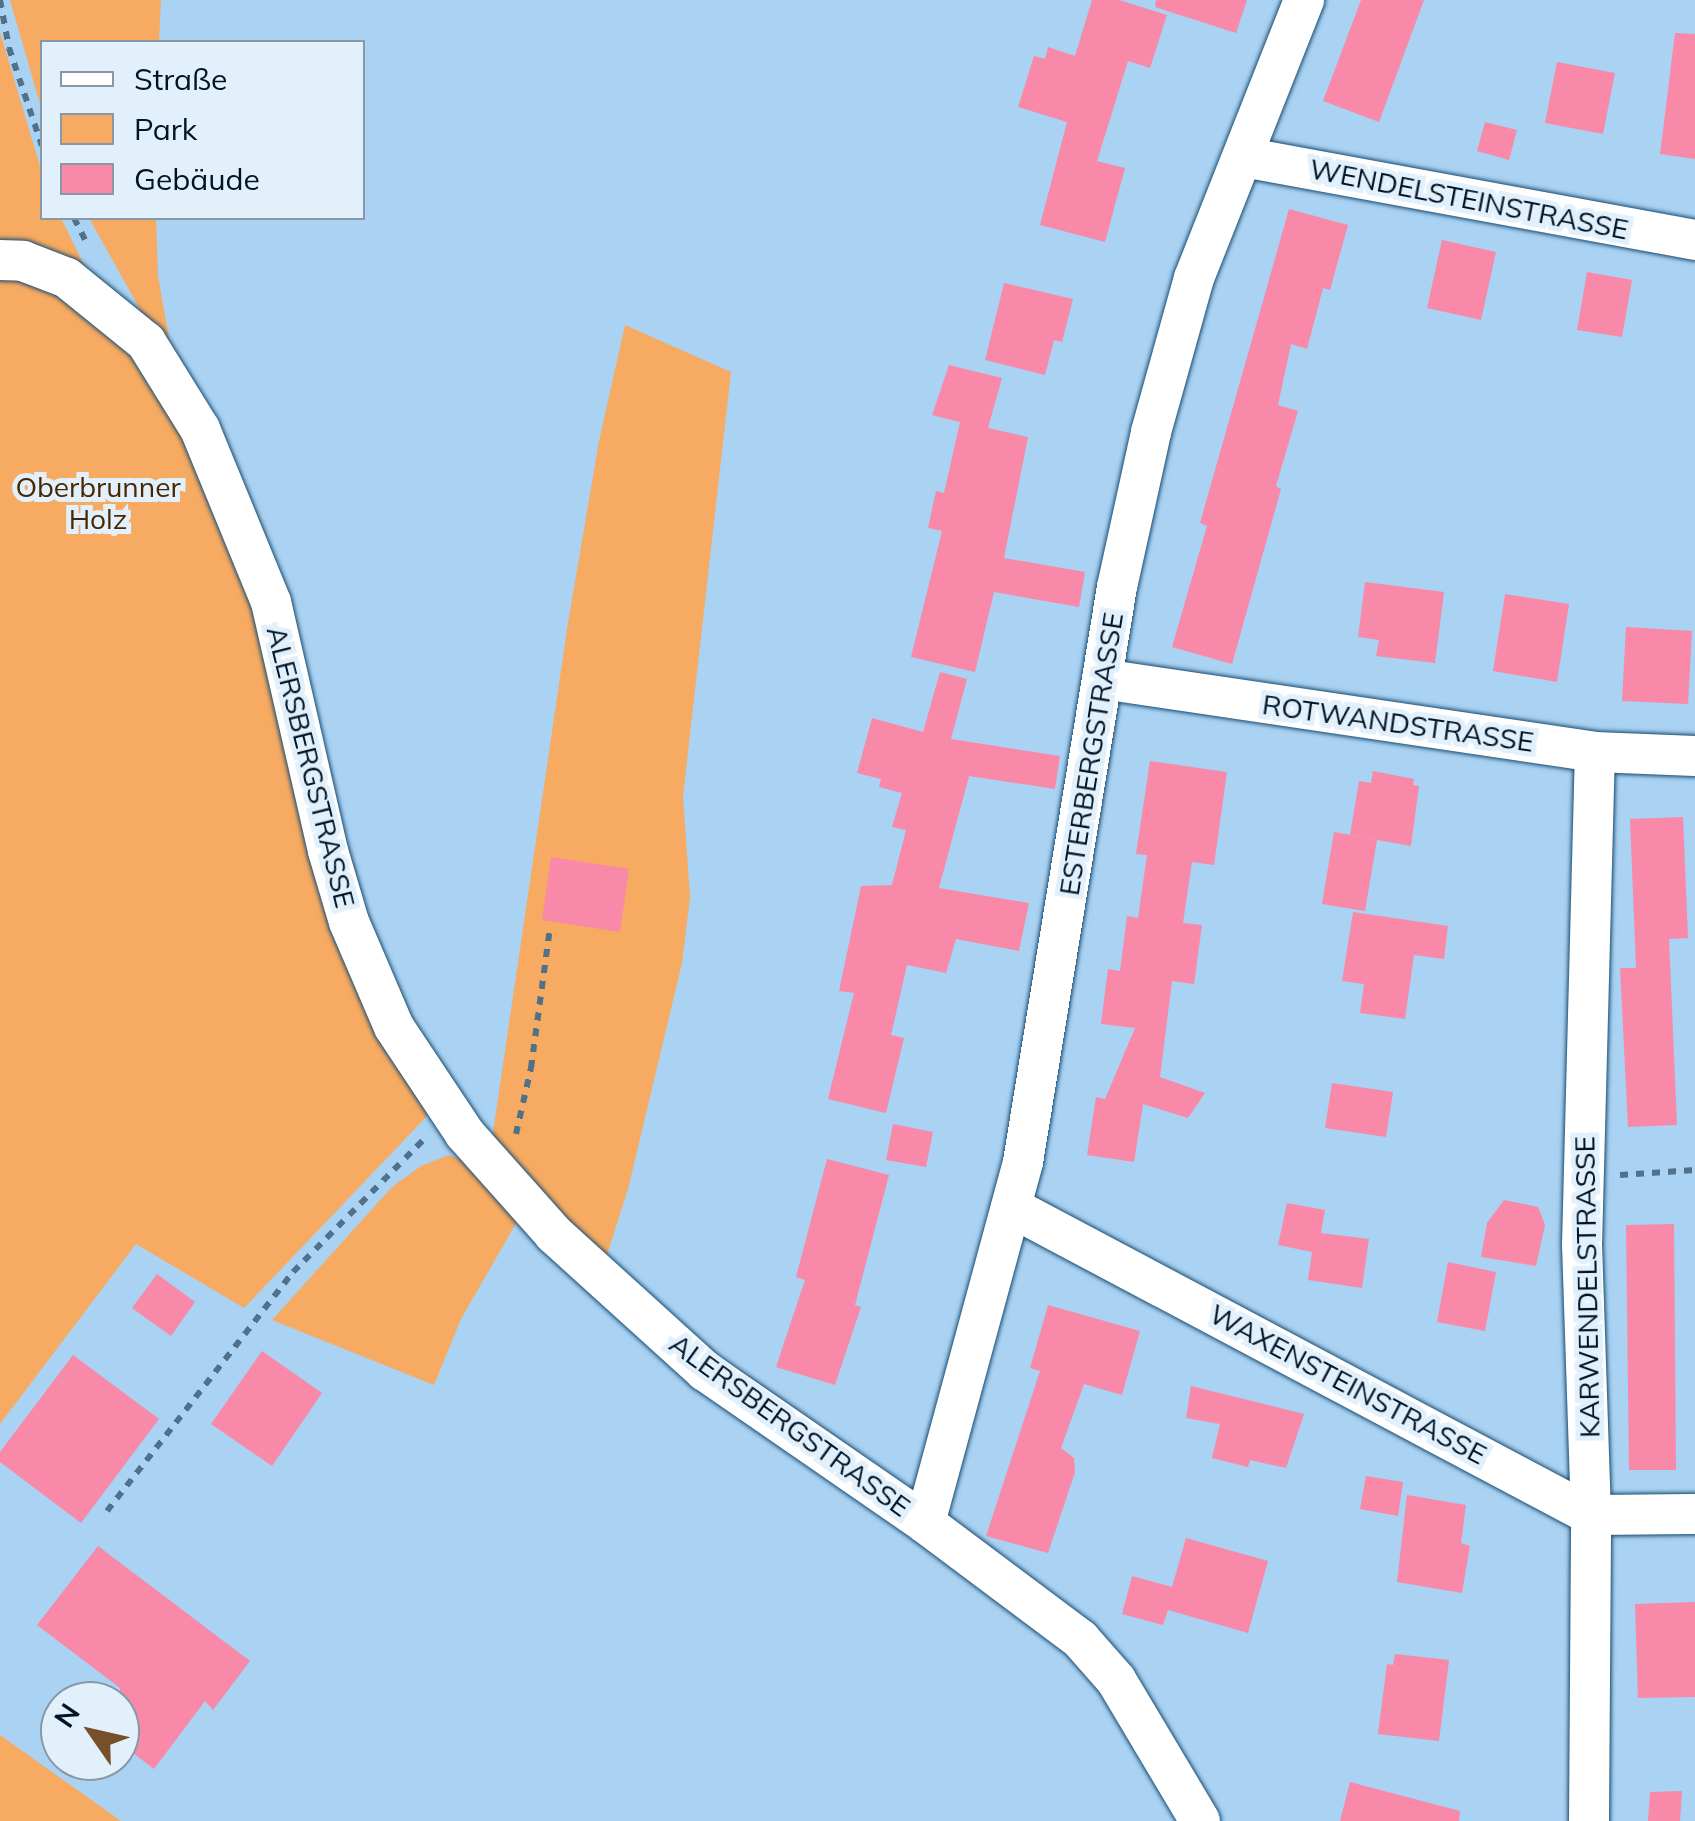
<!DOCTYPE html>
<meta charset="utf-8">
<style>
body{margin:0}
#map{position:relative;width:1695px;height:1821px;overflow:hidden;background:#aad2f3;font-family:Mulish,sans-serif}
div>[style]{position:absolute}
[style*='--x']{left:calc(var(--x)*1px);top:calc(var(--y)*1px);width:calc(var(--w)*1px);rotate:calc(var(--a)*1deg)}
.green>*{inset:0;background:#f7aa61}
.building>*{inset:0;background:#f889a8}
.path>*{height:6px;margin-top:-3px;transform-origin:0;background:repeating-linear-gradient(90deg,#517089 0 8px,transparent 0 16px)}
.roads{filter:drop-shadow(0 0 2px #184d72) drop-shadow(0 0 2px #184d72)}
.minor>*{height:40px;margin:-20px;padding:0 20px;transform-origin:20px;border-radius:20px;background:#fff}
span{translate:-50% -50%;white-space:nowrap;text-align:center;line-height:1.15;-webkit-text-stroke:10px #e2f0fb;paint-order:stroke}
.street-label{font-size:28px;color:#001528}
.park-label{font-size:28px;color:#482703}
.legend{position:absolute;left:40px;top:40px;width:325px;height:180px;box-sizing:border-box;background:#e2f0fb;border:2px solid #8898a7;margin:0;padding:12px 18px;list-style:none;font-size:30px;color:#001528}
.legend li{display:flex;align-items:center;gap:20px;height:50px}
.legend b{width:50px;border:2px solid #8898a7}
.north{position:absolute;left:40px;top:1681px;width:100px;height:100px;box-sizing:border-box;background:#e2f0fb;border:2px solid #8898a7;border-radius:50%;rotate:304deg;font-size:28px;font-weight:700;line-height:40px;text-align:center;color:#001528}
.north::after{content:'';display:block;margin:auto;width:35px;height:45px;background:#75502b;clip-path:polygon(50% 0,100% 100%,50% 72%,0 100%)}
</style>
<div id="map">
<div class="green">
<i style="clip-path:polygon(10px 0,161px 0,159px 42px,42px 42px,42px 111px)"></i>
<i style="clip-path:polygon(0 32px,42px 173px,42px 218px,61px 218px,88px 273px,166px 398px,239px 542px,428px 1115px,244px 1308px,136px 1244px,0 1424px)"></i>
<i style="clip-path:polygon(89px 218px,156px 218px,158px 276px,175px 372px)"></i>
<i style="clip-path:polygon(625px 325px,731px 372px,683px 796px,690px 897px,682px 963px,628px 1189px,603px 1267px,491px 1146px,568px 623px,599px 441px)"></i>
<i style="clip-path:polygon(449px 1155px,464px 1161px,522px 1213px,461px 1319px,434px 1385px,272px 1320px,392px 1187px,421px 1166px)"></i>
<i style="clip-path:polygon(0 1735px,121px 1821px,0 1821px)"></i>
</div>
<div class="building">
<i style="clip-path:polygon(1092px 0,1119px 0,1167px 15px,1150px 68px,1128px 61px,1097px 161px,1125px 168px,1105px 242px,1040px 225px,1067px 122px,1018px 107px,1034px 56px,1045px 59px,1048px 47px,1075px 56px)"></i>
<i style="clip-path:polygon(1156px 0,1247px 0,1236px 33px,1155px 7px)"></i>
<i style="clip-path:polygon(1361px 0,1424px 0,1379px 122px,1323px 101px)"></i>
<i style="clip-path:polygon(1675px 33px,1695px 34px,1695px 159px,1660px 154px)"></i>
<i style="clip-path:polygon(1557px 62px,1615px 73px,1603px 134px,1545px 123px)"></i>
<i style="clip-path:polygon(1485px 122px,1517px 130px,1509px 160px,1477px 151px)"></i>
<i style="clip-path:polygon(1289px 209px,1348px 225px,1330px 290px,1323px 288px,1307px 349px,1291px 344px,1278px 405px,1298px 411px,1276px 486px,1281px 489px,1232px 664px,1172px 647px,1207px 526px,1200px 523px)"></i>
<i style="clip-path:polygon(1442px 240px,1496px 252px,1481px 320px,1427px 308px)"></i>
<i style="clip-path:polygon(1587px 272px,1632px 280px,1622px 337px,1577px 330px)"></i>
<i style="clip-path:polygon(1004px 283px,1073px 299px,1062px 342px,1054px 340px,1045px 375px,985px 360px)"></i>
<i style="clip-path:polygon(949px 365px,1002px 378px,988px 428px,1028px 437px,1004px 558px,1085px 572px,1079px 607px,994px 592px,975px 672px,911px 657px,942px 531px,928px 528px,936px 491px,944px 493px,960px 422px,964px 423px,932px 415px)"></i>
<i style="clip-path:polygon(1365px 582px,1444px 592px,1435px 663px,1376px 656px,1379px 640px,1358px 637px)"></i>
<i style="clip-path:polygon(1505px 594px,1569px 604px,1557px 682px,1493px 671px)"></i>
<i style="clip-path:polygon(1626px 627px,1692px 631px,1688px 704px,1622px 701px)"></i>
<i style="clip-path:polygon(940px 672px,967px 679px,951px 739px,1060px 756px,1055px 789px,969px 776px,939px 888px,1029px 903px,1019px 951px,956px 939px,946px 973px,907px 965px,891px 1035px,904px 1038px,886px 1113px,828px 1099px,854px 993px,839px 991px,861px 886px,892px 885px,906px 830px,892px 827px,902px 793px,879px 787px,881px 779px,857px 773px,872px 718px,923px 732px)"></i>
<i style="clip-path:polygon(1150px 761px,1227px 772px,1214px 865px,1192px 862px,1183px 923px,1202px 925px,1194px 984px,1172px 981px,1160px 1077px,1205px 1093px,1188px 1118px,1143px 1104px,1134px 1162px,1087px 1155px,1096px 1097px,1105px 1099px,1135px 1028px,1101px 1024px,1108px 969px,1120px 971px,1127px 916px,1138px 918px,1147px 855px,1136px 854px)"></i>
<i style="clip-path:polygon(1373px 771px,1414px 779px,1413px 785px,1419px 786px,1411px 846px,1350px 835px,1359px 781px,1371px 783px)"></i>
<i style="clip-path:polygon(1683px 817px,1688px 938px,1669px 939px,1677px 1125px,1628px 1127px,1620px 968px,1636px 968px,1630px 819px)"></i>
<i style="clip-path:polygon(1334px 832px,1377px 840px,1365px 911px,1322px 904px)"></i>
<i style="clip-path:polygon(551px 857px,629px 869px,620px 932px,542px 920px)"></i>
<i style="clip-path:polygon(1353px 912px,1448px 926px,1444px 959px,1414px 955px,1405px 1019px,1360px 1013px,1364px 984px,1342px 981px)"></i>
<i style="clip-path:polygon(1332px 1083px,1393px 1092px,1386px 1137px,1325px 1128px)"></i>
<i style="clip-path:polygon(893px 1124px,933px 1132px,926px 1167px,886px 1160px)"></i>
<i style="clip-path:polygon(827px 1159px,889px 1175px,855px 1305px,861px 1307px,835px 1385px,776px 1367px,805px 1280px,796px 1277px)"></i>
<i style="clip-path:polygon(1504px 1200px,1538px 1207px,1545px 1225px,1536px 1266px,1481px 1257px,1487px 1223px)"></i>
<i style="clip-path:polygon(1287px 1203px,1325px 1210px,1321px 1233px,1369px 1239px,1362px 1288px,1308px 1280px,1312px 1252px,1278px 1245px)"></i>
<i style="clip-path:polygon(1674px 1224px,1676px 1470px,1629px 1470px,1626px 1225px)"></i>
<i style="clip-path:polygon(1448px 1262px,1496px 1272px,1485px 1331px,1437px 1322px)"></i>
<i style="clip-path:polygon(157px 1274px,195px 1302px,171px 1336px,132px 1308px)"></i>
<i style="clip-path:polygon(1048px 1305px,1140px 1331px,1122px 1395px,1084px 1384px,1061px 1448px,1074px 1458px,1075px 1472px,1048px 1553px,986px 1536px,1040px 1371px,1030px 1368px)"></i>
<i style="clip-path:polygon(262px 1351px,322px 1393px,272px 1466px,211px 1424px)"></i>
<i style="clip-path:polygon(73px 1355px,159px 1419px,81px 1523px,0 1462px,0 1452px)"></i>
<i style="clip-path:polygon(1191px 1386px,1304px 1414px,1286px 1468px,1250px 1460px,1248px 1467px,1212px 1458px,1220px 1424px,1186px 1418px)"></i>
<i style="clip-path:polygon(1366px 1476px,1403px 1482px,1398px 1516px,1360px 1509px)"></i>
<i style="clip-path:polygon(1407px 1495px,1466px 1505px,1461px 1543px,1470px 1546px,1462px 1593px,1397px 1582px)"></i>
<i style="clip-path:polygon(1186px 1538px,1268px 1561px,1248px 1633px,1168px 1610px,1163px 1625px,1122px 1614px,1132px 1576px,1172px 1587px)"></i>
<i style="clip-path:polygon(98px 1546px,250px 1661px,213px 1710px,205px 1701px,154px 1769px,120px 1743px,120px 1688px,37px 1625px)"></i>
<i style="clip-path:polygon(1695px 1602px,1695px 1697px,1638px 1698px,1635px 1604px)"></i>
<i style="clip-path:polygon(1395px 1654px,1449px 1660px,1439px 1741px,1378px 1734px,1387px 1664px,1393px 1665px)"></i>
<i style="clip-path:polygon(1350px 1782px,1460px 1811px,1459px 1821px,1340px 1821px)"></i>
<i style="clip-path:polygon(1682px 1791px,1680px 1821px,1648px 1821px,1650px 1792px)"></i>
</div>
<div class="path">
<i style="--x:0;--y:0;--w:49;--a:79.4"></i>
<i style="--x:9;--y:48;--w:103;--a:71.4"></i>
<i style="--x:74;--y:218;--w:27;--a:63"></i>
<i style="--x:516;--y:1134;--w:68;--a:-77.2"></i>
<i style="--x:531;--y:1068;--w:142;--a:-82.3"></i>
<i style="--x:1620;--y:1175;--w:75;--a:-3.8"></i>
<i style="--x:107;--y:1511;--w:303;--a:-52.1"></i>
<i style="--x:293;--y:1272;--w:187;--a:-45.4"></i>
</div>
<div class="roads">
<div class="minor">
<i style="--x:1243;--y:157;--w:460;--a:10.4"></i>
<i style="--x:0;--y:260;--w:23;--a:2"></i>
<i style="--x:23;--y:261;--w:47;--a:21.1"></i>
<i style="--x:67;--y:278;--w:102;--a:39"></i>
<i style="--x:146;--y:342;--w:102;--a:58.2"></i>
<i style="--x:200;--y:429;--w:187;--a:67.7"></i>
<i style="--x:271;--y:602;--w:255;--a:77.1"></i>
<i style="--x:328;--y:851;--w:74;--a:73.5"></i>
<i style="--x:349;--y:922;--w:114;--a:66.8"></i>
<i style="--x:394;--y:1027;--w:128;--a:56.4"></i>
<i style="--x:465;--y:1134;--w:134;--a:48.3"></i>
<i style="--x:554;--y:1234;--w:204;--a:42.2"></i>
<i style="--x:705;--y:1371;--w:267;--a:34.6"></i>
<i style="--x:925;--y:1523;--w:194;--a:36.8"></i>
<i style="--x:1080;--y:1639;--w:55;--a:48.7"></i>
<i style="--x:1116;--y:1680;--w:164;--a:59.2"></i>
<i style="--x:1102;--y:679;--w:498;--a:8.4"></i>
<i style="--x:1595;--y:752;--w:100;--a:2.3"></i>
<i style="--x:1011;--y:1207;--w:657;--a:27.97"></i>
<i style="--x:1591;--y:1515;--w:104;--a:-0.6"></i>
<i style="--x:925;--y:1523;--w:374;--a:-74.8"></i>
<i style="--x:1023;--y:1162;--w:583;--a:-80.72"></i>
<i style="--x:1117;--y:587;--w:159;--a:-77.6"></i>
<i style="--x:1151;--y:432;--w:160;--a:-74.4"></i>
<i style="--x:1194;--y:278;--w:299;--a:-68.4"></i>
<i style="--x:1589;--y:1821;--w:306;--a:-89.6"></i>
<i style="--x:1591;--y:1515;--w:270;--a:-91.9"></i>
<i style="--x:1582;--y:1245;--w:493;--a:-88.5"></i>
</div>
</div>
<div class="street-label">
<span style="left:1469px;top:199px;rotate:11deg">WENDELSTEINSTRASSE</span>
<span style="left:1398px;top:723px;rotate:8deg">ROTWANDSTRASSE</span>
<span style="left:1091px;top:754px;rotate:-81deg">ESTERBERGSTRASSE</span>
<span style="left:311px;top:767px;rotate:76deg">ALERSBERGSTRASSE</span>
<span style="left:1587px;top:1287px;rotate:-91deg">KARWENDELSTRASSE</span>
<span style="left:1348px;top:1384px;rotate:28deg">WAXENSTEINSTRASSE</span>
<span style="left:790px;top:1425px;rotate:36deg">ALERSBERGSTRASSE</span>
</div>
<div class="park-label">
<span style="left:98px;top:503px">Oberbrunner<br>Holz</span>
</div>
<ul class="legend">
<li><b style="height:12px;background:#fff"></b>Straße</li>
<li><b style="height:28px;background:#f7aa61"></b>Park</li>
<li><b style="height:28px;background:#f889a8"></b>Gebäude</li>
</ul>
<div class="north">N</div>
</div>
